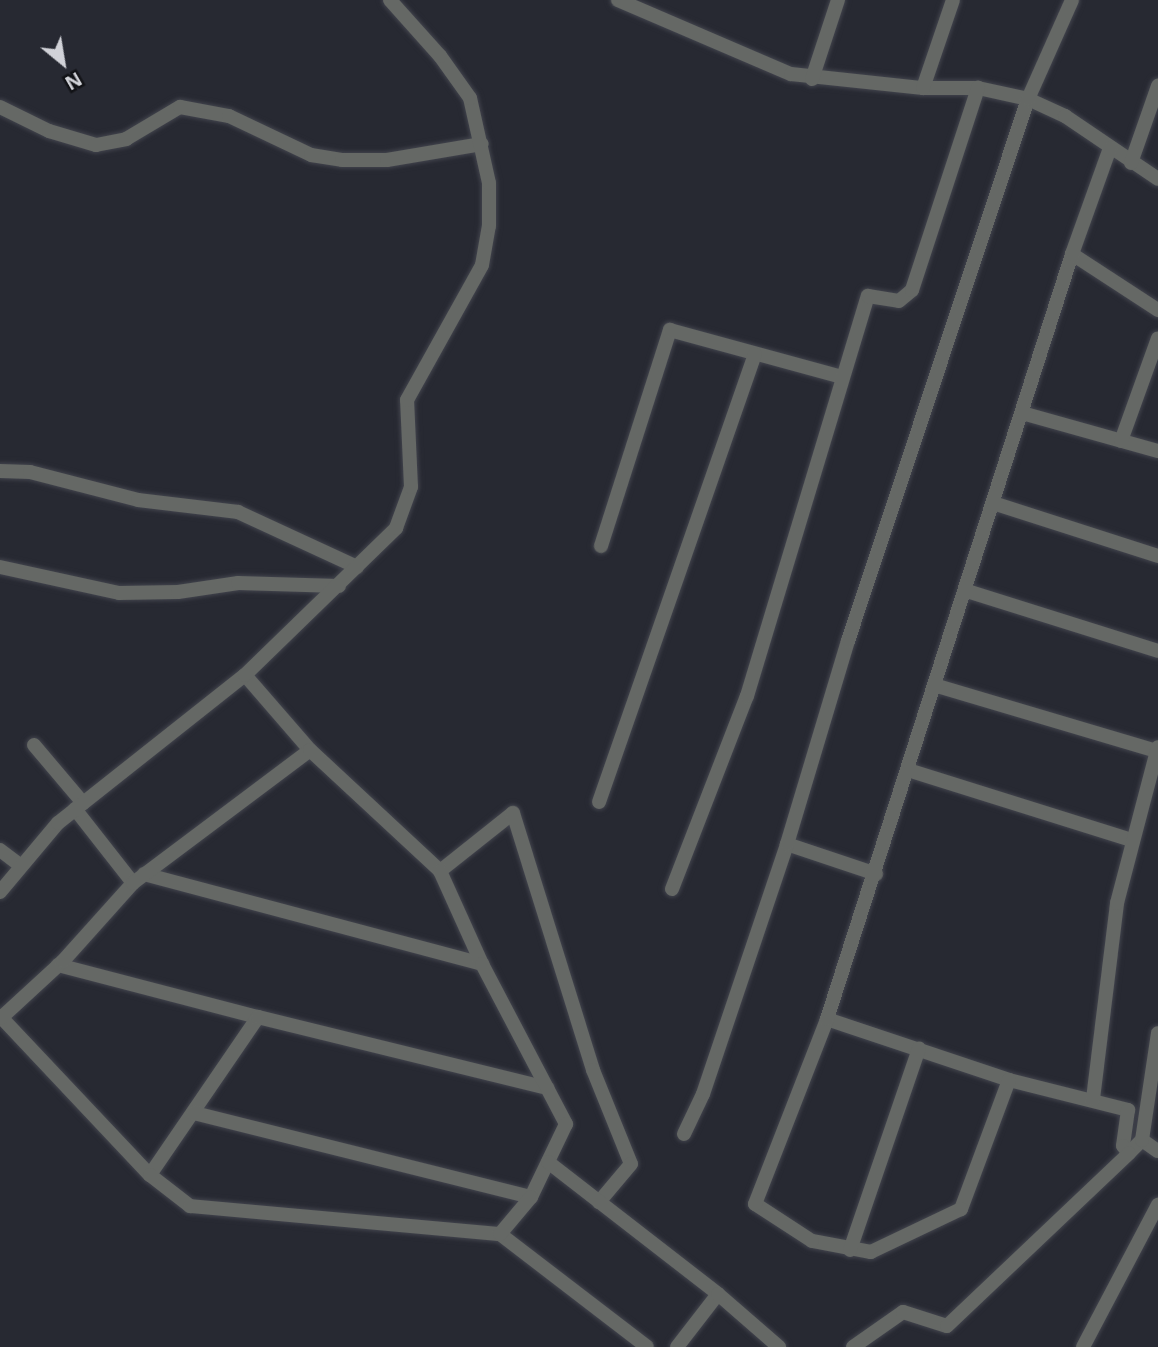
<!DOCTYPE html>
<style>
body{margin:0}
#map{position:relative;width:1158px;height:1347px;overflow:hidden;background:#272932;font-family:"Noto Sans",sans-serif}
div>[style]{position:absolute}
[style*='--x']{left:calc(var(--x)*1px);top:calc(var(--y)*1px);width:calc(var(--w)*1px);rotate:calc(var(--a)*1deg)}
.roads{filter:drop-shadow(0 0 2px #42444d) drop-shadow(0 0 2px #42444d)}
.minor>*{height:14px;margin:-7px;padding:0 7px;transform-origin:7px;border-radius:7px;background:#656865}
span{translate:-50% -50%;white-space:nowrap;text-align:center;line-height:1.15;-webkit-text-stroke:7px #111216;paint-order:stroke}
.north{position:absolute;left:28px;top:28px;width:70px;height:70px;-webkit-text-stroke:5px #111216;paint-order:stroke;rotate:150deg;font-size:19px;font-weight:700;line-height:28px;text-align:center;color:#d1d2d8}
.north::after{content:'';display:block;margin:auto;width:24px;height:32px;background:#d1d2d8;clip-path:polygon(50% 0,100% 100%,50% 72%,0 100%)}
</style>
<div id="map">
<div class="roads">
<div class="minor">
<i style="--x:618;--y:0;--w:188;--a:23.2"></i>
<i style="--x:791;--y:74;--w:133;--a:6.1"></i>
<i style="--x:923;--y:88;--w:55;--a:0"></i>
<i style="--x:978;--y:88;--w:51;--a:12.4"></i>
<i style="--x:1028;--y:99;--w:41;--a:24.7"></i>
<i style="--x:1065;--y:116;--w:112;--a:34.1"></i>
<i style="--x:812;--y:79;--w:83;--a:-71.8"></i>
<i style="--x:923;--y:88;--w:93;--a:-71.2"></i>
<i style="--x:0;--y:107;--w:55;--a:26.1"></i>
<i style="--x:49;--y:131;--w:49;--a:16.6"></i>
<i style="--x:96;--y:145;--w:31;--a:-11"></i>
<i style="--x:126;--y:139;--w:63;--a:-30.7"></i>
<i style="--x:180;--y:107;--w:50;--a:10.4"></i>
<i style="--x:229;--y:116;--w:91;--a:25.4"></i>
<i style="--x:311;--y:155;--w:31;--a:9"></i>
<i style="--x:342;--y:160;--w:45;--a:0"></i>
<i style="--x:387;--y:160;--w:96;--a:-9.6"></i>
<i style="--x:1131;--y:163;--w:82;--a:-70.7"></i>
<i style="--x:1072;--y:254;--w:103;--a:33.1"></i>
<i style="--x:1022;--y:413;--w:141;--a:15.6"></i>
<i style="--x:1121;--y:441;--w:109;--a:-70.2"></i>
<i style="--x:0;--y:471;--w:30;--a:2"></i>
<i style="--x:30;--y:472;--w:112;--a:14.5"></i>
<i style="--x:138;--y:500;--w:101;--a:6.8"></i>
<i style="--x:238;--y:512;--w:131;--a:24.8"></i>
<i style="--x:993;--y:503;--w:173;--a:17.8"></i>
<i style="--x:601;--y:546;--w:227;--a:-72.3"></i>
<i style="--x:670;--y:330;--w:178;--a:15.3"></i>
<i style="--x:0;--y:567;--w:122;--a:12.3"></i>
<i style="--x:119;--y:593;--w:59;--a:-1"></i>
<i style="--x:178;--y:592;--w:61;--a:-8.5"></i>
<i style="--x:238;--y:583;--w:101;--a:1.7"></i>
<i style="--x:967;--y:591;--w:200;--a:17.4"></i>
<i style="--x:245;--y:675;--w:99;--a:49.1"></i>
<i style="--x:934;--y:685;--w:233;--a:16.5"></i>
<i style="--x:34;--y:745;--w:76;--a:49.8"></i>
<i style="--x:908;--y:770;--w:235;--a:17.4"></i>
<i style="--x:599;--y:802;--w:474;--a:-70.8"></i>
<i style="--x:75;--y:809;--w:94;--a:51.9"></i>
<i style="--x:787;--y:844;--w:94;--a:18.6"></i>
<i style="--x:0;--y:850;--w:25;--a:37"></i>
<i style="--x:440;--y:871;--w:93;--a:-38.5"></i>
<i style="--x:513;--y:813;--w:269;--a:72.7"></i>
<i style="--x:593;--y:1070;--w:101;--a:68"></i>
<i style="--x:631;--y:1164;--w:50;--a:130.1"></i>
<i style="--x:144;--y:874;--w:350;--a:14.9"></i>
<i style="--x:672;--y:889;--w:207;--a:-68.8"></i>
<i style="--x:747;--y:696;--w:418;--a:-73.2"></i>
<i style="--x:868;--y:296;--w:31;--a:9"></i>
<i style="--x:899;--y:301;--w:17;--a:-40"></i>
<i style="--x:912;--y:290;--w:213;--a:-71.9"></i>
<i style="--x:0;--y:892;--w:90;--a:-50"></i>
<i style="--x:58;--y:823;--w:238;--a:-38.4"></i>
<i style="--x:245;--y:675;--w:211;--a:-44.2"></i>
<i style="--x:396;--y:528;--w:44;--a:-69.9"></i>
<i style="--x:411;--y:487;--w:87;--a:-92.6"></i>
<i style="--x:407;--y:400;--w:154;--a:-60.9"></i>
<i style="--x:482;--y:265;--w:40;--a:-80"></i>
<i style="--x:489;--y:226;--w:43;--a:-90"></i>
<i style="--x:489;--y:183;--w:87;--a:-102.6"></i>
<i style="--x:470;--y:98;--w:52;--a:-125.5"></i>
<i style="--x:440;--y:56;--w:75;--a:-131.8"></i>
<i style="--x:58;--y:965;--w:207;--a:14.6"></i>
<i style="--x:258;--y:1017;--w:191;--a:124.4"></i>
<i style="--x:0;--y:1016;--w:219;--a:46.7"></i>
<i style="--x:150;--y:1175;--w:51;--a:37.8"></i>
<i style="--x:190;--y:1206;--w:311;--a:5.2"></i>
<i style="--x:500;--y:1234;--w:185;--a:37.5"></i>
<i style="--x:258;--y:1017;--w:298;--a:13.8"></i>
<i style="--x:1;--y:1018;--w:84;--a:-42.6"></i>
<i style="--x:63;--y:961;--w:105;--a:-48.1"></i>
<i style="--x:133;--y:883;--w:221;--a:-36.9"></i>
<i style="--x:310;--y:750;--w:178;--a:42.9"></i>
<i style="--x:440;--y:871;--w:102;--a:65.7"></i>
<i style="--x:482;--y:964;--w:181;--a:62.3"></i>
<i style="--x:566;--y:1124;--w:81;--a:115.6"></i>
<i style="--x:531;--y:1197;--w:348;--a:-166"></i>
<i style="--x:827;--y:1019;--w:192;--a:18.5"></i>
<i style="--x:1009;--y:1080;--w:123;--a:14.1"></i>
<i style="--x:1128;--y:1110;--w:36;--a:98"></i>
<i style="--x:1123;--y:1146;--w:9;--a:49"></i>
<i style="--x:1129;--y:1153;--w:18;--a:-45"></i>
<i style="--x:1142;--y:1140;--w:19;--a:35"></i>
<i style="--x:1009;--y:1080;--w:138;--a:110.4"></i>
<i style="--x:961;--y:1209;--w:100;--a:154.5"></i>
<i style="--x:871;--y:1252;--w:60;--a:-169.4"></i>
<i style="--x:812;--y:1241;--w:68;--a:-147"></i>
<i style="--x:755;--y:1204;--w:199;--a:-68.7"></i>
<i style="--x:827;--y:1019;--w:803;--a:-72.24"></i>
<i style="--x:1072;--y:254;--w:113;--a:-70.3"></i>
<i style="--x:1093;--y:1099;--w:197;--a:-83"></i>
<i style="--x:1117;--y:903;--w:161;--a:-75.3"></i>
<i style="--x:684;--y:1134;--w:44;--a:-64.6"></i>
<i style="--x:703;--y:1094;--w:264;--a:-71.4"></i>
<i style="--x:787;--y:844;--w:212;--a:-73.3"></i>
<i style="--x:848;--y:641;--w:571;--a:-71.63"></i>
<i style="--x:1028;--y:99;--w:108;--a:-66"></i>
<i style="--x:1142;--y:1140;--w:108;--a:-81.5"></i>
<i style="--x:548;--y:1162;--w:215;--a:37.8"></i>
<i style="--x:500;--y:1234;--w:48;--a:-50"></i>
<i style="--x:850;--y:1250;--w:213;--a:-71.1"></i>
<i style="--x:677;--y:1347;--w:67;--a:-52.3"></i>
<i style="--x:718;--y:1294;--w:81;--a:41"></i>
<i style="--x:853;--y:1347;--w:61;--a:-35"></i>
<i style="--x:903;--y:1312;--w:46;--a:17.7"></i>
<i style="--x:947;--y:1326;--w:251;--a:-43.5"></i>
<i style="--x:1083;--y:1347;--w:161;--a:-62.2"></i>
</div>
</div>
<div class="north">N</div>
</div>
